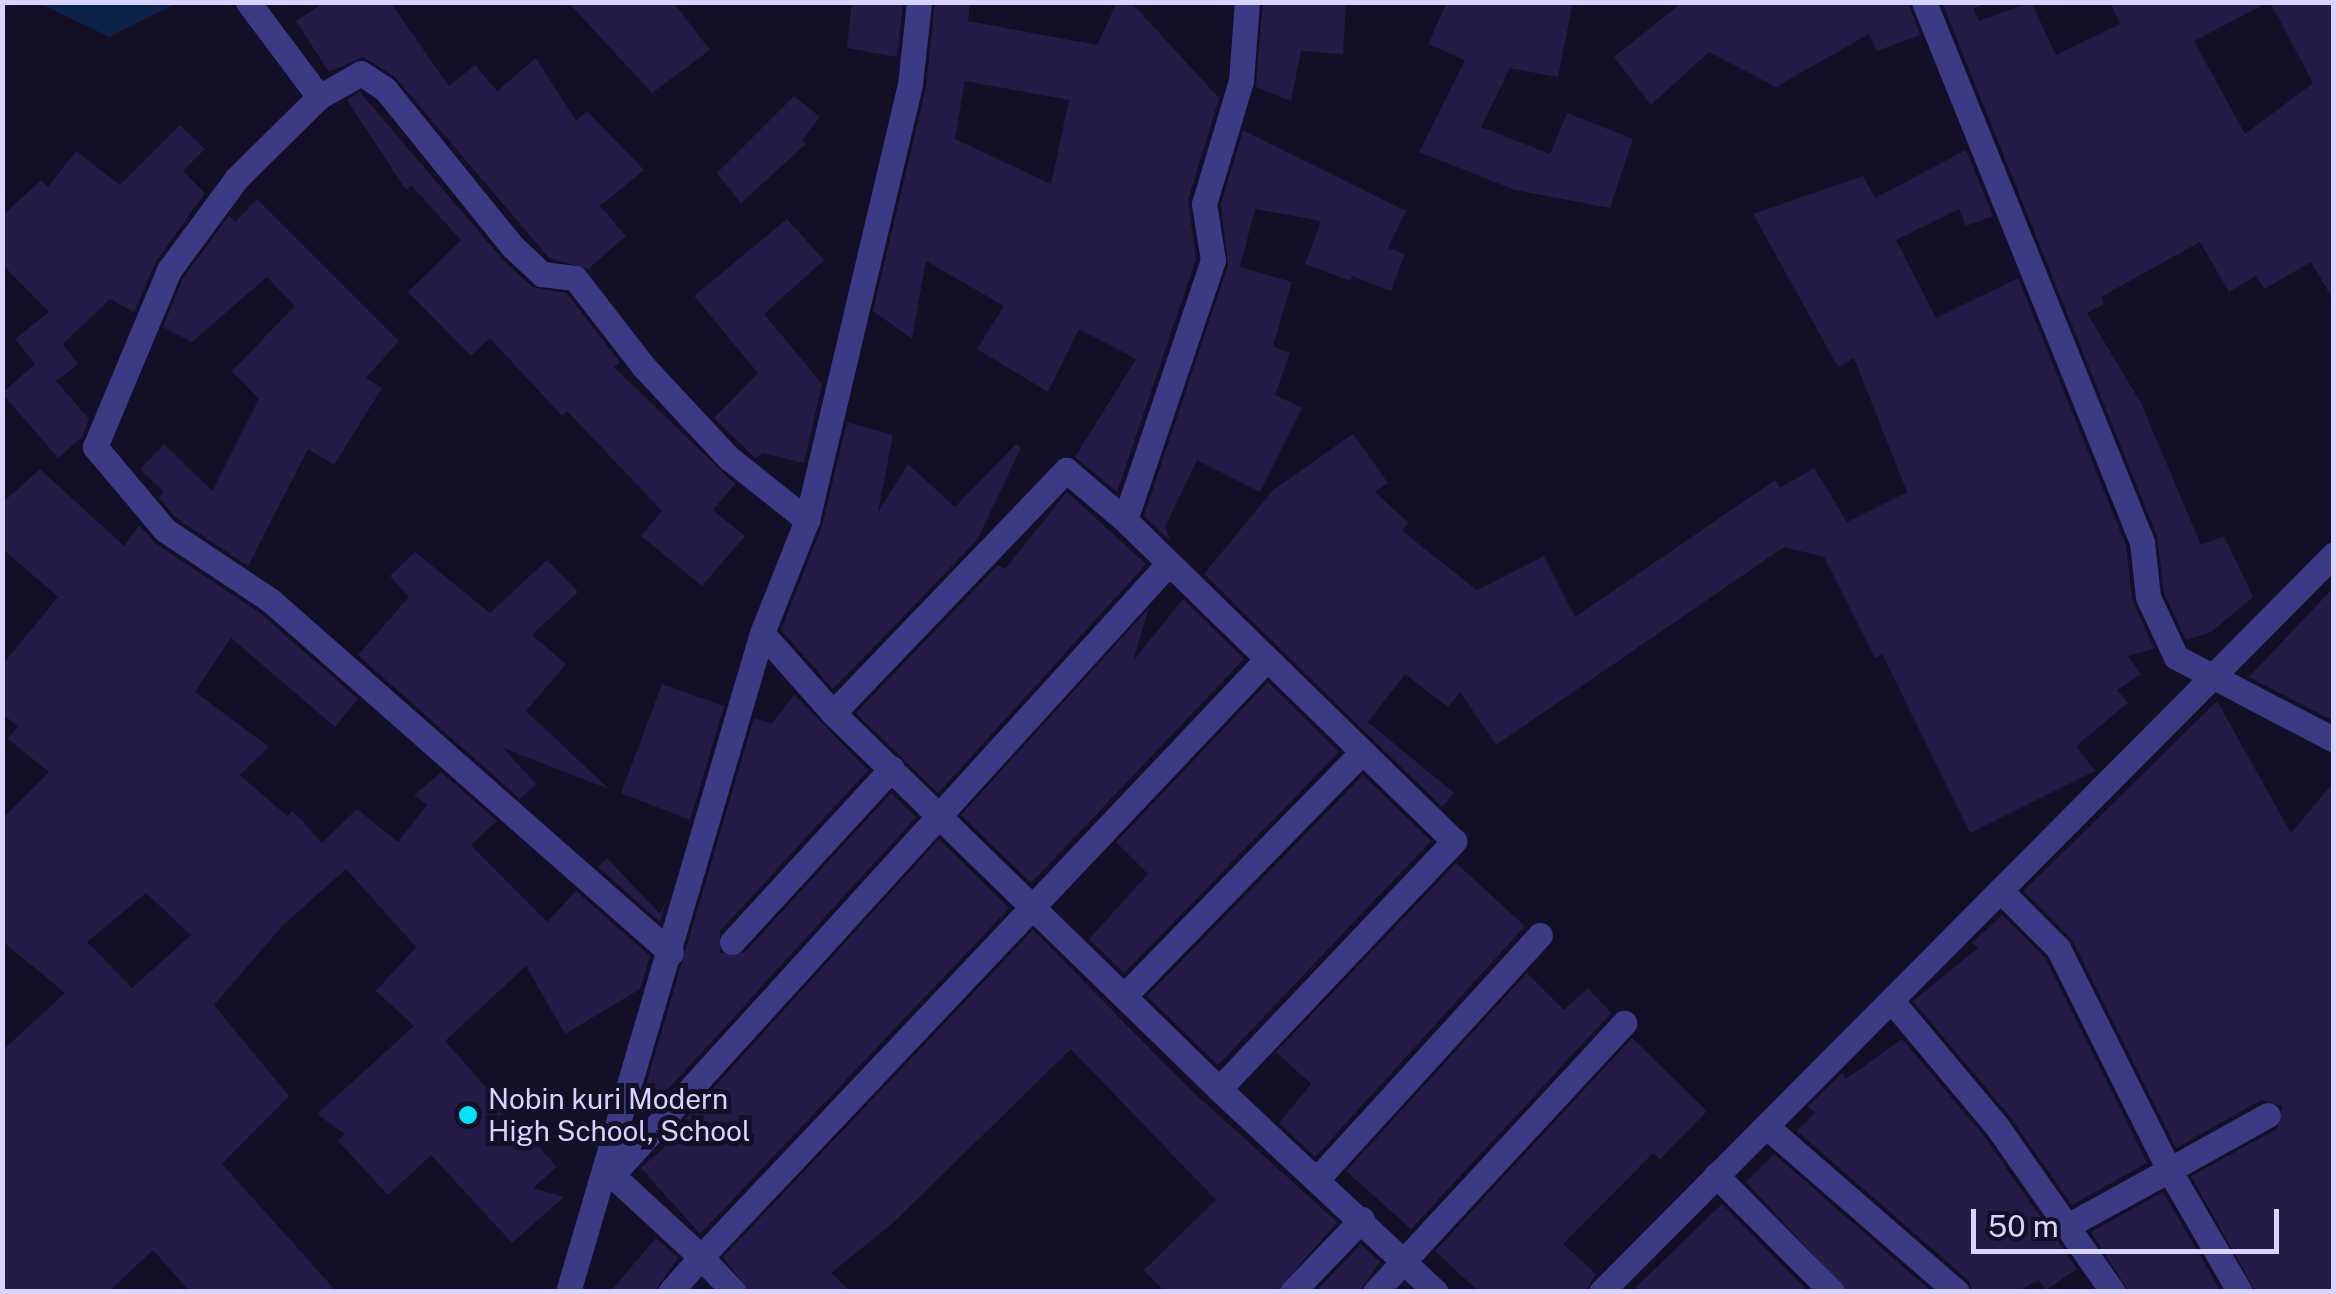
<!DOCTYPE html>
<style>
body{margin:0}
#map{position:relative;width:2336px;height:1294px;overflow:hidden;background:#130f26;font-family:"Public Sans",sans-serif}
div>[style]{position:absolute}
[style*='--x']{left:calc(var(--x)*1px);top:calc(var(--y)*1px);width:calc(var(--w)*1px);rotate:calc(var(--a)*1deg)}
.water>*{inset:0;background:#0c2248}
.building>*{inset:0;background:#241b47}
.minor>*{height:25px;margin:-12.5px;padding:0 12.5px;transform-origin:12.5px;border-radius:12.5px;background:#3d3a85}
.dots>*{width:28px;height:28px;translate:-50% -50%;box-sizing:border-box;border:5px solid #130f26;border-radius:50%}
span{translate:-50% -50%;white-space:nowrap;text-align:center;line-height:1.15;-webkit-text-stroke:10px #130f26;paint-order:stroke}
.poi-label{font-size:28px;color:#d9d4ff}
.left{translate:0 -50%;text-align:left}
.frame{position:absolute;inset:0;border:5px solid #d9d4ff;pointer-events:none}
.scale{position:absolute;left:1971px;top:1209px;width:308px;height:45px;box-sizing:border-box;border:5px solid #d9d4ff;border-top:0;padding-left:12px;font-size:30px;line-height:35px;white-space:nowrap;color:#d9d4ff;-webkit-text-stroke:8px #130f26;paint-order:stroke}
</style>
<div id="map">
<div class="water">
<i style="clip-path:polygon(39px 3px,177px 3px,109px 37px)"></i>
</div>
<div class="building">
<i style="clip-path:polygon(325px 2px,390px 2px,449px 86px,475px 65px,497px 91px,536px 58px,576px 121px,587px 111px,644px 170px,600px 206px,626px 236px,588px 269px,549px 258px,394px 76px,363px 57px,329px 72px,296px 21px)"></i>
<i style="clip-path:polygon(568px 2px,673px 2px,710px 50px,652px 93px)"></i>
<i style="clip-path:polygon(852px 2px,903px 2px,897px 57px,847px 48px)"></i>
<i style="clip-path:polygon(evenodd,935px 2px,970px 2px,968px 21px,1097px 45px,1117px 2px,1131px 2px,1219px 98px,1188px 200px,1196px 259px,1117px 492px,1075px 457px,1136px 359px,1079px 329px,1048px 392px,977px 349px,1004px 306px,926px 261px,912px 339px,873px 311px,926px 88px,935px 2px,965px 81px,1069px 100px,1051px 184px,955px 139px,965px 81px)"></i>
<i style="clip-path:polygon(1263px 2px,1346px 2px,1343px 54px,1301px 51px,1291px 101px,1256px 87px)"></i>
<i style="clip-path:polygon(1447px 2px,1573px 2px,1558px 77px,1510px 68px,1481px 127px,1550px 154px,1567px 113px,1633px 139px,1610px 208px,1515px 190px,1419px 152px,1465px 60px,1428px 44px)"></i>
<i style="clip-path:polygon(1683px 2px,1908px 2px,1920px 35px,1877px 51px,1869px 34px,1776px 87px,1709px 52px,1651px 105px,1614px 57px)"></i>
<i style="clip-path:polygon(1942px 2px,1988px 2px,1973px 9px,1979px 21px,2031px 2px,2056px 55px,2120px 24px,2110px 2px,2269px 2px,2194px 41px,2245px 134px,2313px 83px,2270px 2px,2334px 2px,2334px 301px,2311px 262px,2264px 289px,2256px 276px,2229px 292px,2200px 242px,2101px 297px,2104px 304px,2087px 313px,2141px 403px,2201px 545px,2224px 536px,2253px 597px,2211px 632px,2186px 640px,2164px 593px,2157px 536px)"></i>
<i style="clip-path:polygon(360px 92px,502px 259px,532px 287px,566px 293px,620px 362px,614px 367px,735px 484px,713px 510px,745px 536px,702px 586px,641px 536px,662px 511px,567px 411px,562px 416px,490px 338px,471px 356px,408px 292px,461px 240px,411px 185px,406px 190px,347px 100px)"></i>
<i style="clip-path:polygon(794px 96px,820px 117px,802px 140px,806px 144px,741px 203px,717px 173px)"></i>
<i style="clip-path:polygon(180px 125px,205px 149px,183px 171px,205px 193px,156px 261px,134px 312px,110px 299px,63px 344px,78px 364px,56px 381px,89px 419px,82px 437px,58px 458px,2px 393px,35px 364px,15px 339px,49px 312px,2px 264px,2px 216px,41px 180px,48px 187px,76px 151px,120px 185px)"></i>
<i style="clip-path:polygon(1243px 130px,1406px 211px,1388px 248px,1405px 254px,1391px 291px,1352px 276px,1351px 281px,1305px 264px,1321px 221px,1255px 209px,1240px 267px,1292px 282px,1273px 346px,1290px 353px,1275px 395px,1302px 408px,1260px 492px,1197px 460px,1165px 527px,1171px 542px,1144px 516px,1228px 265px,1221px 205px)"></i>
<i style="clip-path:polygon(1966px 150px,1993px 216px,1966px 226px,1959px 209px,1896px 240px,1936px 318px,2018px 278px,2126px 546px,2132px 599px,2154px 649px,2128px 656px,2141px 674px,2117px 690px,2128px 703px,2076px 746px,2095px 771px,1970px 833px,1882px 654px,1875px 658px,1824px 557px,1784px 547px,1496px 745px,1460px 692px,1448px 707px,1405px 674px,1368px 722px,1454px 793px,1442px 807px,1204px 574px,1273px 490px,1353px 434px,1388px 483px,1375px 492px,1409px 523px,1402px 531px,1477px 590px,1544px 556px,1575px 617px,1775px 480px,1780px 488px,1814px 468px,1847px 522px,1907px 492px,1854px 358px,1838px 367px,1753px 214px,1863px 176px,1875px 198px)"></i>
<i style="clip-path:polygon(257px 199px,399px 341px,366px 378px,382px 388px,334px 465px,308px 449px,248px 566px,176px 518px,159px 498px,164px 492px,140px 469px,164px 444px,212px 491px,259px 399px,232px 371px,295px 306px,267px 277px,192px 342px,163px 327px,183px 278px,229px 216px,235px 222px)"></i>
<i style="clip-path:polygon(787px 219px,824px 260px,764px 314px,822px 384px,804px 463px,762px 453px,756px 459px,714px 418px,758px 373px,694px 296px)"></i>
<i style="clip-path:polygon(847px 422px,893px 435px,878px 512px,908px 464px,955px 507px,1016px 444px,1021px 448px,977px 540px,833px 689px,781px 630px,822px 526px)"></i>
<i style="clip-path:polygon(evenodd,40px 469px,124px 546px,139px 525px,156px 544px,260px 613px,358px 699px,335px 727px,231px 638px,195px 692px,269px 747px,240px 775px,287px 816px,293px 811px,322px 843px,357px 809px,398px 842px,427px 805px,414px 795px,441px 772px,497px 821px,471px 845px,547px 922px,576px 891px,650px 956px,640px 989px,565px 1034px,526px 966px,445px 1041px,557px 1167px,533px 1188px,564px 1197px,512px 1243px,431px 1155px,388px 1195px,338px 1141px,345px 1134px,317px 1114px,414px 1026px,376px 991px,416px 947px,346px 869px,282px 926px,214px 1005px,289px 1096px,222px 1164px,337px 1292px,190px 1292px,153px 1250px,108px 1292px,2px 1292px,2px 1051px,65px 993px,2px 941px,2px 819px,49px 772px,8px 739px,18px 726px,2px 714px,2px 665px,58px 597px,2px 548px,2px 503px,40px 469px,146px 893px,191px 935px,132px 988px,87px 942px,146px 893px)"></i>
<i style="clip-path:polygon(1067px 492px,1146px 564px,938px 793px,856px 713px,998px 565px,1005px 569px)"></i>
<i style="clip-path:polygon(415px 552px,490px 613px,547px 560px,578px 592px,532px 635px,566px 664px,526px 711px,609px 789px,503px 748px,536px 784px,520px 799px,358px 655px,409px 597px,390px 576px)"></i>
<i style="clip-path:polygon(2334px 587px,2334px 721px,2249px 677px)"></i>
<i style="clip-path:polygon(1183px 599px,1244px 659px,1031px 883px,961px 815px,1149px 608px,1133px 661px)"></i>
<i style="clip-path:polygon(1268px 682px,1339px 752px,1124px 973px,1089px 939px,1148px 874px,1116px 842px)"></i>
<i style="clip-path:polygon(662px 684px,724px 706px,690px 820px,621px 793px)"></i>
<i style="clip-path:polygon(794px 694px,868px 770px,720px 931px,720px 953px,744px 953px,891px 793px,916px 817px,651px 1108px,640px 1105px,754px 718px,772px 724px)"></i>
<i style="clip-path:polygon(2217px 701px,2291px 833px,2334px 782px,2334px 1292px,2256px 1292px,2191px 1176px,2277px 1129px,2282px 1106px,2261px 1100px,2176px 1148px,2073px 941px,2024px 891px)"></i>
<i style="clip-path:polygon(1363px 775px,1431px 841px,1218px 1065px,1147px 996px)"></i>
<i style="clip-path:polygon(939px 839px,1009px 908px,700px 1234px,641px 1168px,694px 1121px,685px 1119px)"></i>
<i style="clip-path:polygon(607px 858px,660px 914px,666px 901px,660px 922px,598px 867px)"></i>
<i style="clip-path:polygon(1456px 863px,1525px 926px,1315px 1157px,1279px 1123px,1311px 1084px,1276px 1052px)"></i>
<i style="clip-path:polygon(2002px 915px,2045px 958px,2147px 1163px,2072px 1205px,2009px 1115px,1913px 1001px,1978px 948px,1972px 943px)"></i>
<i style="clip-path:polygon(1033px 930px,1194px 1093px,1337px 1222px,1276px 1292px,1165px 1292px,1144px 1270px,1216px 1200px,1071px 1049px,893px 1223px,831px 1273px,851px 1292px,750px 1292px,723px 1257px)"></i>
<i style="clip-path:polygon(1527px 973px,1564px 1010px,1588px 988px,1611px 1013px,1411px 1229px,1346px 1171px)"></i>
<i style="clip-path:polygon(1632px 1038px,1707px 1111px,1660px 1159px,1653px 1153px,1563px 1244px,1596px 1274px,1585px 1292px,1479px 1292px,1435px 1251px)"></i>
<i style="clip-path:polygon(1902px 1039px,1983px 1135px,2077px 1269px,2046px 1290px,2039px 1280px,2016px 1292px,1973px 1292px,1968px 1280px,1797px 1131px,1815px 1113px,1808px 1106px,1842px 1073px,1846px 1079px)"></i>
<i style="clip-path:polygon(1774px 1154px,1932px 1292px,1848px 1292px,1746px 1182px)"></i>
<i style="clip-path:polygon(2163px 1192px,2221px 1292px,2129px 1292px,2091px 1232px)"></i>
<i style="clip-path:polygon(1722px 1204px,1809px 1292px,1631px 1292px)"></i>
<i style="clip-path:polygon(656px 1238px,678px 1258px,654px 1292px,610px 1292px)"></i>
<i style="clip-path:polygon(1361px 1244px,1380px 1262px,1359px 1292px,1315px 1292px)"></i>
</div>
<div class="minor">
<i style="--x:248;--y:2;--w:119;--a:53.2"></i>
<i style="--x:1924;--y:2;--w:582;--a:68.02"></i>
<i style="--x:2142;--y:542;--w:55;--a:83.8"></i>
<i style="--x:2148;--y:597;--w:66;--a:65"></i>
<i style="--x:2176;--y:657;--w:178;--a:27.7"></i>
<i style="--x:762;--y:633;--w:107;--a:48.4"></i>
<i style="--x:833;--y:713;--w:539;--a:44.25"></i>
<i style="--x:1219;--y:1089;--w:342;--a:-46.5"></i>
<i style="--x:1454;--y:841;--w:460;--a:-135.7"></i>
<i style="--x:1125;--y:520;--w:274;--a:-71.3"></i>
<i style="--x:1213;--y:260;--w:57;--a:-99.1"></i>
<i style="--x:1204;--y:204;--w:128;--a:-73.3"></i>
<i style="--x:1241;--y:81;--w:79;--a:-85.7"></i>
<i style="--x:833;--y:713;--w:337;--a:-46.2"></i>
<i style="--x:1066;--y:470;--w:77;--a:40.3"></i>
<i style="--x:2000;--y:890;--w:82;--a:45"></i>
<i style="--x:2058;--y:948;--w:248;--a:63.4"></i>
<i style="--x:2169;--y:1170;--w:116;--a:151.2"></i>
<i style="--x:732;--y:942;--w:236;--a:-47.4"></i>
<i style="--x:671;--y:953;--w:534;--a:-138.64"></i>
<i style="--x:270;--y:600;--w:126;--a:-146.3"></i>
<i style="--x:165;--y:530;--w:109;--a:-130.1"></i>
<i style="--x:95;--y:447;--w:192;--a:-67.3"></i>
<i style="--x:169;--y:270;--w:113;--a:-53.6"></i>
<i style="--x:236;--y:179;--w:117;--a:-44.7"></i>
<i style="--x:319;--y:97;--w:48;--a:-29.7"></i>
<i style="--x:361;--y:73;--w:29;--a:34"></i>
<i style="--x:385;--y:89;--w:203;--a:51"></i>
<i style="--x:513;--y:247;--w:40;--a:43"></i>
<i style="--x:542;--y:274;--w:33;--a:7"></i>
<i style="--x:575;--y:278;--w:113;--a:52.2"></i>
<i style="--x:644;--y:367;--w:125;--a:47"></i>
<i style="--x:729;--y:458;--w:100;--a:38.5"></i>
<i style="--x:1125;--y:995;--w:339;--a:-45.7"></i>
<i style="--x:1891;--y:1000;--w:163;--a:50"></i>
<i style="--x:1996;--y:1125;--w:204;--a:55"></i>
<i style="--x:1219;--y:1089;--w:297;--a:43.1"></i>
<i style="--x:1766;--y:1126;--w:253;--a:41"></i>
<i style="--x:611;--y:1161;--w:14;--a:86"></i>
<i style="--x:612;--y:1175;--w:121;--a:42.7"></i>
<i style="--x:701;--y:1257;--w:47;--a:131.5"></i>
<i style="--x:612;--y:1175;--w:825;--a:-47.7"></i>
<i style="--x:1716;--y:1175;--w:165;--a:45.2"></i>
<i style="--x:1318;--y:1178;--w:329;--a:-47.6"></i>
<i style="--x:568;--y:1292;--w:687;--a:-73.6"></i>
<i style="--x:762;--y:633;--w:122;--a:-68.3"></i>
<i style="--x:807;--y:520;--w:448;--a:-76.7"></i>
<i style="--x:910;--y:84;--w:82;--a:-83.7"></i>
<i style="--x:734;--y:1292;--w:48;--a:-133.3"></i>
<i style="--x:701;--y:1257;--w:823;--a:-46.57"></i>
<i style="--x:1292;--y:1292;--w:101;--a:-46.2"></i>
<i style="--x:1375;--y:1292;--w:367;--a:-47.2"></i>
<i style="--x:1601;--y:1292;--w:1040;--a:-45.19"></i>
<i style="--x:2240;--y:1292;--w:141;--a:-120.2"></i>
<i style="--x:2169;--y:1170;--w:113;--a:-29.1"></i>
</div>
<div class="dots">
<i style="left:468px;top:1115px;background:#00e5ff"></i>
</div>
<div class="poi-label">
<span class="left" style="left:488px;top:1115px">Nobin kuri Modern<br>High School, School</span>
</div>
<div class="frame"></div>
<div class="scale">50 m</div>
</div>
